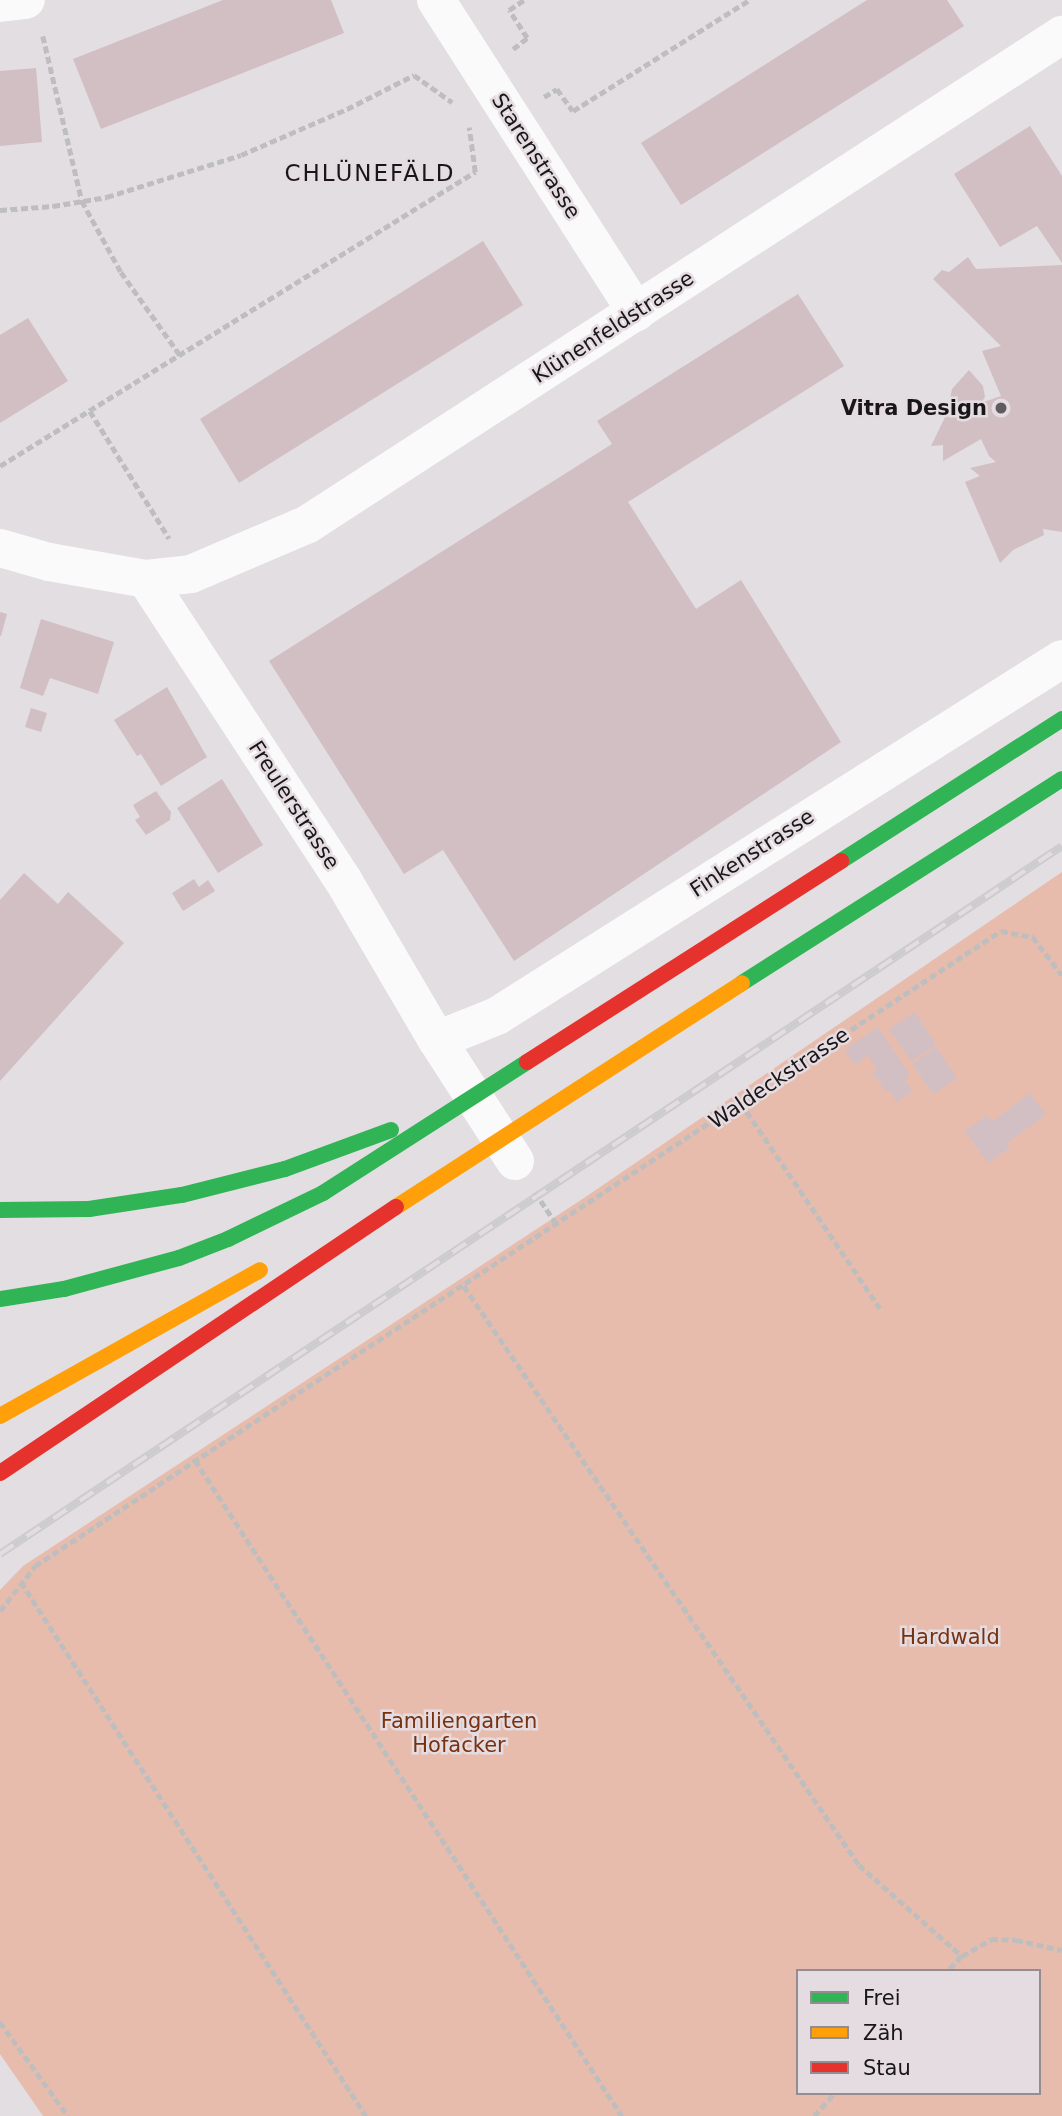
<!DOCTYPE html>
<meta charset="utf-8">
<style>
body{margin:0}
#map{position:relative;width:1062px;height:2116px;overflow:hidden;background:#e3dee1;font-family:"DejaVu Sans",sans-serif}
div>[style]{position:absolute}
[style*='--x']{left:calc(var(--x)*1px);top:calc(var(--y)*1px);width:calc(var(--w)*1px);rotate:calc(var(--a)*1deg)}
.green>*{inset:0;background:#e8bcac}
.building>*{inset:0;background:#d1bfc3}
.path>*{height:4.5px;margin-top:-2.25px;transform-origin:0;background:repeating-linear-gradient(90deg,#bfbebe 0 7px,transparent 0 10.5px)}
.street>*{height:38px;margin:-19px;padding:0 19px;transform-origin:19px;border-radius:19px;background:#fbfafa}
.fast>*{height:16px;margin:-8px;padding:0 8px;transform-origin:8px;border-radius:8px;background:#30b455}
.slow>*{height:16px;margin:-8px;padding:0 8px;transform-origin:8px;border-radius:8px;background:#ff9f0a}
.jam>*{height:16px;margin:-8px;padding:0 8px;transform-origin:8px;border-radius:8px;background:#e5322d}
.rail>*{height:8px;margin-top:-4px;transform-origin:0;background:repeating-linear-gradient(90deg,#e5dce2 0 16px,#cdcccd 0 32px);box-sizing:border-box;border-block:2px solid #cdcccd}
.dots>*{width:19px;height:19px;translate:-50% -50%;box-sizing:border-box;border:4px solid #e5dce2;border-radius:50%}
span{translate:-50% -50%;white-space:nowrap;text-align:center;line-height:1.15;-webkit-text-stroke:5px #e5dce2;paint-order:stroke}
.street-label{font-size:21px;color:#191618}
.poi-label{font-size:21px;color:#191618;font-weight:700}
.right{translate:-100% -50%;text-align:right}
.park-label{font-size:21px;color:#78320f}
.neighbourhood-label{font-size:23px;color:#191618;letter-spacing:2px}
.legend{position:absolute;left:796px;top:1969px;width:245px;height:126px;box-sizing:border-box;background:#e5dce2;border:2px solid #938d91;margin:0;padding:9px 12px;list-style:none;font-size:21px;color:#191618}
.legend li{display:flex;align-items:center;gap:14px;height:35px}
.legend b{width:35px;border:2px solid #938d91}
</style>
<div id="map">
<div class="green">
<i style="clip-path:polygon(evenodd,1062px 872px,1062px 2116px,43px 2116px,0 2054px,0 1590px,23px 1566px,584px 1198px,1062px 872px,798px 1971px,1039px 1971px,1039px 2093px,798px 2093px,798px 1971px)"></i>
</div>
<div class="building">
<i style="clip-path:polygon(223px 0,331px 0,344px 33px,101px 129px,73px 59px)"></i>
<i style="clip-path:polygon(867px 0,947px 0,964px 26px,681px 205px,641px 143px)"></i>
<i style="clip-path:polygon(36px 68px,42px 142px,0 146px,0 71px)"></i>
<i style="clip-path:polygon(1030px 126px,1062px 176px,1062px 263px,1037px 226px,1000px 247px,954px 174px)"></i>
<i style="clip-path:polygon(483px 241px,523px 305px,239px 483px,200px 419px)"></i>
<i style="clip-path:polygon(968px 257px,976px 269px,1062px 265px,1062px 532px,1043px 529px,1044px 535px,1013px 550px,1000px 563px,965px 482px,980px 476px,970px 468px,996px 462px,989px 456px,981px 439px,943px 461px,943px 445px,931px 446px,946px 415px,932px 412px,949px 404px,952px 389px,969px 370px,983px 386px,985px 397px,981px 403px,1001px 396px,982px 351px,1001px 346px,933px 279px,942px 270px,949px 272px)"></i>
<i style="clip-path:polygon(798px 294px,844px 366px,628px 502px,696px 609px,741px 580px,841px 742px,514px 961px,443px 850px,404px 874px,269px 661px,612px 444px,597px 421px)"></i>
<i style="clip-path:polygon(28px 318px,68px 381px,0 423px,0 335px)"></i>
<i style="clip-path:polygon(0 612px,7px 614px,1px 636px,0 636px)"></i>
<i style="clip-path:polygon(41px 619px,114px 642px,98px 694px,50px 678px,43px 696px,20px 688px)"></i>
<i style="clip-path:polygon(167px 687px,207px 757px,161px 786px,141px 754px,137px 756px,114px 720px)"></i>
<i style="clip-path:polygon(31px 708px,47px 713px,41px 732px,25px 727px)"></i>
<i style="clip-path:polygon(222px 779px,263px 845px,218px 873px,177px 808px)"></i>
<i style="clip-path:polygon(156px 791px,171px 812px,170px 820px,146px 835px,135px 820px,140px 817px,133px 805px)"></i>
<i style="clip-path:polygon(24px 873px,58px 904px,68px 892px,124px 943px,0 1081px,0 900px)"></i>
<i style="clip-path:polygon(194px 879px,199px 887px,208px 880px,215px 891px,183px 911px,172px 893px)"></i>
<i style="clip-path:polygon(915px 1012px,936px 1045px,911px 1061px,889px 1029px)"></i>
<i style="clip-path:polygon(878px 1027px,910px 1075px,905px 1080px,912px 1091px,897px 1102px,889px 1090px,886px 1092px,872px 1072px,877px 1069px,868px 1055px,855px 1065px,844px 1050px)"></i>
<i style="clip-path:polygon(936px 1047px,957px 1078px,933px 1094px,912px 1064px)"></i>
<i style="clip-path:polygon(1030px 1093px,1046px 1115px,1007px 1143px,1010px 1147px,988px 1163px,965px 1131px,987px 1115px,992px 1122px)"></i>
</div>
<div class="path">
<i style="--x:43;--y:36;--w:170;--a:76.7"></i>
<i style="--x:82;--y:201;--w:81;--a:61.2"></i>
<i style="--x:121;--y:272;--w:102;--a:54.6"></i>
<i style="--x:513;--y:49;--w:18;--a:-38"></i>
<i style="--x:527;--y:38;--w:33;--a:-123"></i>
<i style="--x:509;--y:10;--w:18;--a:-34"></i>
<i style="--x:544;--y:97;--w:15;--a:-32"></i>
<i style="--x:557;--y:89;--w:27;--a:54"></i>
<i style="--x:573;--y:111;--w:208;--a:-32.2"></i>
<i style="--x:0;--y:210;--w:53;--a:-4.3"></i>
<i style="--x:53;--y:206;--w:55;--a:-9.5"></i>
<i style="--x:107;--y:197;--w:140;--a:-17.4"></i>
<i style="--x:241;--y:155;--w:116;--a:-23.5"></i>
<i style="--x:347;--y:109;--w:75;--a:-26.9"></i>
<i style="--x:414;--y:75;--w:47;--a:35.4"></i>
<i style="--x:90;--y:411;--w:150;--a:58.1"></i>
<i style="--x:0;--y:466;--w:559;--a:-31.76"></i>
<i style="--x:475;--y:172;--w:45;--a:-97.6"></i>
<i style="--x:741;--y:1103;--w:248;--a:55.9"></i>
<i style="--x:535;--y:1192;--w:40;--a:56"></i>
<i style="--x:464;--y:1286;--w:701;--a:55.7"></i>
<i style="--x:859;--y:1865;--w:137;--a:41.5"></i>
<i style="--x:962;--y:1956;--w:21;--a:133"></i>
<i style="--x:195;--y:1460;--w:783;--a:56.94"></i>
<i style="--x:21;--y:1582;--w:636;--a:57.13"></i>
<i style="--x:0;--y:1611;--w:57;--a:-52.1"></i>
<i style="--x:35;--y:1566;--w:1156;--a:-33.32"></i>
<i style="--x:1001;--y:931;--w:33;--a:11"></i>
<i style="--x:1033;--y:937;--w:48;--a:52.7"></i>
<i style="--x:962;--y:1956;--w:34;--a:-30"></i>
<i style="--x:991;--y:1939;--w:25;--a:2"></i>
<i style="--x:1016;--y:1940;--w:47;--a:12.3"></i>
<i style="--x:0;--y:2022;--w:116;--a:54.1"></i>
<i style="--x:814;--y:2116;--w:31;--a:-48"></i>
</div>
<div class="street">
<i style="--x:436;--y:0;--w:371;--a:57.3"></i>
<i style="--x:0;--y:3;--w:26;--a:-7"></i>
<i style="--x:0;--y:548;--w:51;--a:15.9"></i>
<i style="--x:49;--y:562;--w:98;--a:9.9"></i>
<i style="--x:146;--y:579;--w:45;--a:-6.3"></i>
<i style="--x:191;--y:574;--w:127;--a:-23.1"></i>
<i style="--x:308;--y:524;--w:899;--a:-32.97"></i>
<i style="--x:146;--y:579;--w:360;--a:56.8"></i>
<i style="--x:343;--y:880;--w:186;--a:59.6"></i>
<i style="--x:437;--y:1040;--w:144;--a:57.2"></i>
<i style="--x:437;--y:1040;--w:65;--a:-21.8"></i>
<i style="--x:497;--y:1016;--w:668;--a:-32.29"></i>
</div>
<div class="fast">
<i style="--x:841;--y:861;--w:263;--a:-32.7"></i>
<i style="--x:742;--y:983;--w:379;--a:-32.5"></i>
<i style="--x:0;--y:1210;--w:89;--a:-0.6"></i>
<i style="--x:89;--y:1209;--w:94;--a:-8.6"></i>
<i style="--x:182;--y:1195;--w:106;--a:-14.2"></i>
<i style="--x:285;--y:1169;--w:113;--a:-20.2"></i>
<i style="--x:0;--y:1299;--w:65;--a:-8.9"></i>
<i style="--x:64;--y:1289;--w:119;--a:-15.1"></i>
<i style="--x:179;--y:1258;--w:53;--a:-21.2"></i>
<i style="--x:228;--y:1239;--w:106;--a:-25.8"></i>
<i style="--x:323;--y:1193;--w:242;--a:-32.7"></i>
</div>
<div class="slow">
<i style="--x:396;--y:1207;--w:412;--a:-32.9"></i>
<i style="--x:0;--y:1416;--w:298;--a:-29.3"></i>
</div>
<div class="jam">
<i style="--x:527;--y:1062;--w:373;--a:-32.6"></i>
<i style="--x:0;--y:1473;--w:477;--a:-33.9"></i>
</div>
<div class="rail">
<i style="--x:0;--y:1554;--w:1276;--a:-33.69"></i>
</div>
<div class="dots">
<i style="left:1001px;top:408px;background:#605c5e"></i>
</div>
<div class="street-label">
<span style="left:536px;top:156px;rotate:57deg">Starenstrasse</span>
<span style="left:613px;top:327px;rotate:-33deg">Klünenfeldstrasse</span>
<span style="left:294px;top:805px;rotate:57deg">Freulerstrasse</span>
<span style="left:752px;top:853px;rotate:-33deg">Finkenstrasse</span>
<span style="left:779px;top:1078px;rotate:-34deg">Waldeckstrasse</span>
</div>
<div class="poi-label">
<span class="right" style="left:987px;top:408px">Vitra Design</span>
</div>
<div class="park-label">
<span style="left:950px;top:1637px">Hardwald</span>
<span style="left:459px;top:1733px">Familiengarten<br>Hofacker</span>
</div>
<div class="neighbourhood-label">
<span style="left:370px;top:173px">CHLÜNEFÄLD</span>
</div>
<ul class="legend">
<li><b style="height:9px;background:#30b455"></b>Frei</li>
<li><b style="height:9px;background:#ff9f0a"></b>Zäh</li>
<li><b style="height:9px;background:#e5322d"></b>Stau</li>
</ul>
</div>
